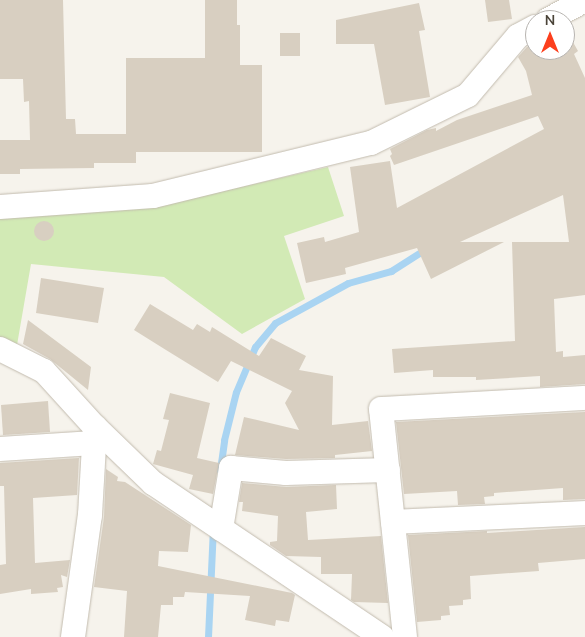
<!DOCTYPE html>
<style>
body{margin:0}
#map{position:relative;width:585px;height:637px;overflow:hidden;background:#f6f3ec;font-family:"Nunito Sans",sans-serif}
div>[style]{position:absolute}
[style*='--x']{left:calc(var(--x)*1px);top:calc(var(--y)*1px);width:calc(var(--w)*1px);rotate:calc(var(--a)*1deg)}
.green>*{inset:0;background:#d2eab5}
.stream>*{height:7px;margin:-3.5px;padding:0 3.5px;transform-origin:3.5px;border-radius:3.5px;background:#a9d4f2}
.building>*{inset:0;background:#d8cfc1}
.round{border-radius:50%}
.roads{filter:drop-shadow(0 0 1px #c2bbae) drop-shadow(0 0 1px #c2bbae)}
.minor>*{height:24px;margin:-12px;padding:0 12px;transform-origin:12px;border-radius:12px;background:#fff}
span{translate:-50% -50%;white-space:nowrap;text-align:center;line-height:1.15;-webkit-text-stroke:5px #fff;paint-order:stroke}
.north{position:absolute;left:525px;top:10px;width:50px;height:50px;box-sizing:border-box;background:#fff;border:1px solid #b7b4b0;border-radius:50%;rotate:0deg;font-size:14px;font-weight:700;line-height:20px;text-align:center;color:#4b4439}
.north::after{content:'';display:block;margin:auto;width:18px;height:22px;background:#fc3f1d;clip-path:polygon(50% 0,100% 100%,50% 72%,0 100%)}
</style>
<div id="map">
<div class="green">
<i style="clip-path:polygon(328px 167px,344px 216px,284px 236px,305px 299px,242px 334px,164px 277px,31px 264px,17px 345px,0 338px,0 216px,166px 204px)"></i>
</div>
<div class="stream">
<i style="--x:220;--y:470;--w:30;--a:-82"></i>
<i style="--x:224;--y:440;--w:49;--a:-76"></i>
<i style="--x:236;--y:392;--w:49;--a:-67.1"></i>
<i style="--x:255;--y:347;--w:31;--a:-50"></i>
<i style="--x:275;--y:323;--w:83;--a:-28.7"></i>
<i style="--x:348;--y:283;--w:45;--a:-15.6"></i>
<i style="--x:391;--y:271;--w:43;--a:-32.6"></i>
<i style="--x:208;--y:637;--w:109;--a:-87.4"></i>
</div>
<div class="building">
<i style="clip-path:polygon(0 0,63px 0,66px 119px,75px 119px,76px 134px,126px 134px,126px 58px,205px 58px,205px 0,237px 0,237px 25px,240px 25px,240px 65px,262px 65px,262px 152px,136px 152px,136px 163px,94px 163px,94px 168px,20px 169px,20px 174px,0 174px,0 140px,30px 140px,29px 101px,24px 102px,23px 79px,0 79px)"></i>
<i style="clip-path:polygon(485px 0,509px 0,512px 19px,488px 22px)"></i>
<i style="clip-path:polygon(419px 3px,425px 30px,419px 31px,430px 97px,385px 105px,374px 44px,336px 44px,336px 20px)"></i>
<i style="clip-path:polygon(565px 28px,578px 51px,574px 54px,585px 78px,585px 295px,554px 299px,556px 352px,563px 351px,563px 357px,585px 355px,585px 384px,540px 387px,540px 376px,476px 380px,476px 377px,433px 377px,433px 370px,394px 373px,392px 349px,515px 341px,512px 242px,569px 242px,563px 195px,460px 242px,504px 242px,431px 279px,417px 248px,345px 268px,346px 274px,306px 283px,297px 243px,324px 237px,325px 242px,359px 232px,350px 167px,390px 161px,397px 208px,544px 129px,538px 116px,394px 165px,390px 156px,392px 154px,390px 149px,427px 130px,436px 128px,436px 131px,457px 120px,532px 95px,526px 71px,518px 57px,527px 47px,535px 43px,535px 50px,565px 50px)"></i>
<i style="clip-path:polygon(280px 33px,300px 33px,300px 56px,280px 56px)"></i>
<i class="round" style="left:34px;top:221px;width:20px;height:20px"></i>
<i style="clip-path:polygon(41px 278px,104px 288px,98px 323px,36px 313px)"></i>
<i style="clip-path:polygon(150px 304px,193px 330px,197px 324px,210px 332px,212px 327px,259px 356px,271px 338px,306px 356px,299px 370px,333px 376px,332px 425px,368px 421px,372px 451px,335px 455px,335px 458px,286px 459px,235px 455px,244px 417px,299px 430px,285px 403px,292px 391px,231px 361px,218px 382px,166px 350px,134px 330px)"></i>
<i style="clip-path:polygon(28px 320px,91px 367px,88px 390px,50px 359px,23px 344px)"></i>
<i style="clip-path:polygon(170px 393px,210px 403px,197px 458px,219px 463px,213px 494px,189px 489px,193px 475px,153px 464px,157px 450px,161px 451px,169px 420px,163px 419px)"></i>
<i style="clip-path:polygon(48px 401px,50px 432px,3px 435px,1px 405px)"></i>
<i style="clip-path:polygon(585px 412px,585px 499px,563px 500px,563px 488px,494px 493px,494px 496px,484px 497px,485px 504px,458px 505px,457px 491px,404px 494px,396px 422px)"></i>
<i style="clip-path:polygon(79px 458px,77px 495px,33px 498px,35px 563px,70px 560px,67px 577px,61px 575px,63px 587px,57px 588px,58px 592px,31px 594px,31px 589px,0 594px,0 565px,6px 564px,4px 486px,0 486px,0 463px)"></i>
<i style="clip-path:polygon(106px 469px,118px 477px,117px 481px,125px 482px,191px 525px,188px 552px,159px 551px,158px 566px,292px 593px,295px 595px,289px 622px,276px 620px,275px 626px,245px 620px,250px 596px,185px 592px,184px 597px,173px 597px,173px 605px,161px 605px,158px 637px,124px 637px,127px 591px,94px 587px,104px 517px)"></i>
<i style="clip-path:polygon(242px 483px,286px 487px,336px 485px,337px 509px,306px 512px,308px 540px,381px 536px,388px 603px,354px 602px,351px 600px,352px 574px,321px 574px,321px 557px,286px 556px,270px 545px,270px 542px,277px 541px,278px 516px,242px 511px,243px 502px,239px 502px)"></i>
<i style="clip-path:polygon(585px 527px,585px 559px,538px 563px,539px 571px,470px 576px,471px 599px,463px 600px,463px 605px,449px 606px,450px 615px,441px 616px,441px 620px,417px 622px,408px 535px,487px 531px,487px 533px)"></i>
</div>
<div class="roads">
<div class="minor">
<i style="--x:548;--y:20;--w:42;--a:-28.4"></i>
<i style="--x:0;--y:207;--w:153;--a:-4.1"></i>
<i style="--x:153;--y:196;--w:224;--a:-13.7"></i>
<i style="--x:371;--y:143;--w:108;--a:-26.3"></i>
<i style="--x:468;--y:95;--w:77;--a:-49.7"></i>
<i style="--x:518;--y:36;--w:19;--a:-28"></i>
<i style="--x:0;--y:349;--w:49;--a:26.6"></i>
<i style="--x:44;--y:371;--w:76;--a:47.7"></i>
<i style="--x:95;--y:427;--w:81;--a:44"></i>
<i style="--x:153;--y:483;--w:276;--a:33.9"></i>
<i style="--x:0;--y:449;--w:94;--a:-3.7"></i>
<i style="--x:393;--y:522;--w:192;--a:-2.7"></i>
<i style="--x:221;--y:529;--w:62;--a:-80.7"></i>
<i style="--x:231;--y:468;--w:55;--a:5.2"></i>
<i style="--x:286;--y:473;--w:102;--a:-1.7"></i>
<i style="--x:73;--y:637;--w:123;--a:-82.1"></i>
<i style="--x:90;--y:515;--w:88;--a:-86.7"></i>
<i style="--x:405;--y:637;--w:229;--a:-96"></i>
<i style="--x:381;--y:409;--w:204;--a:-3.1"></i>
</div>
</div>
<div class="north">N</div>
</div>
